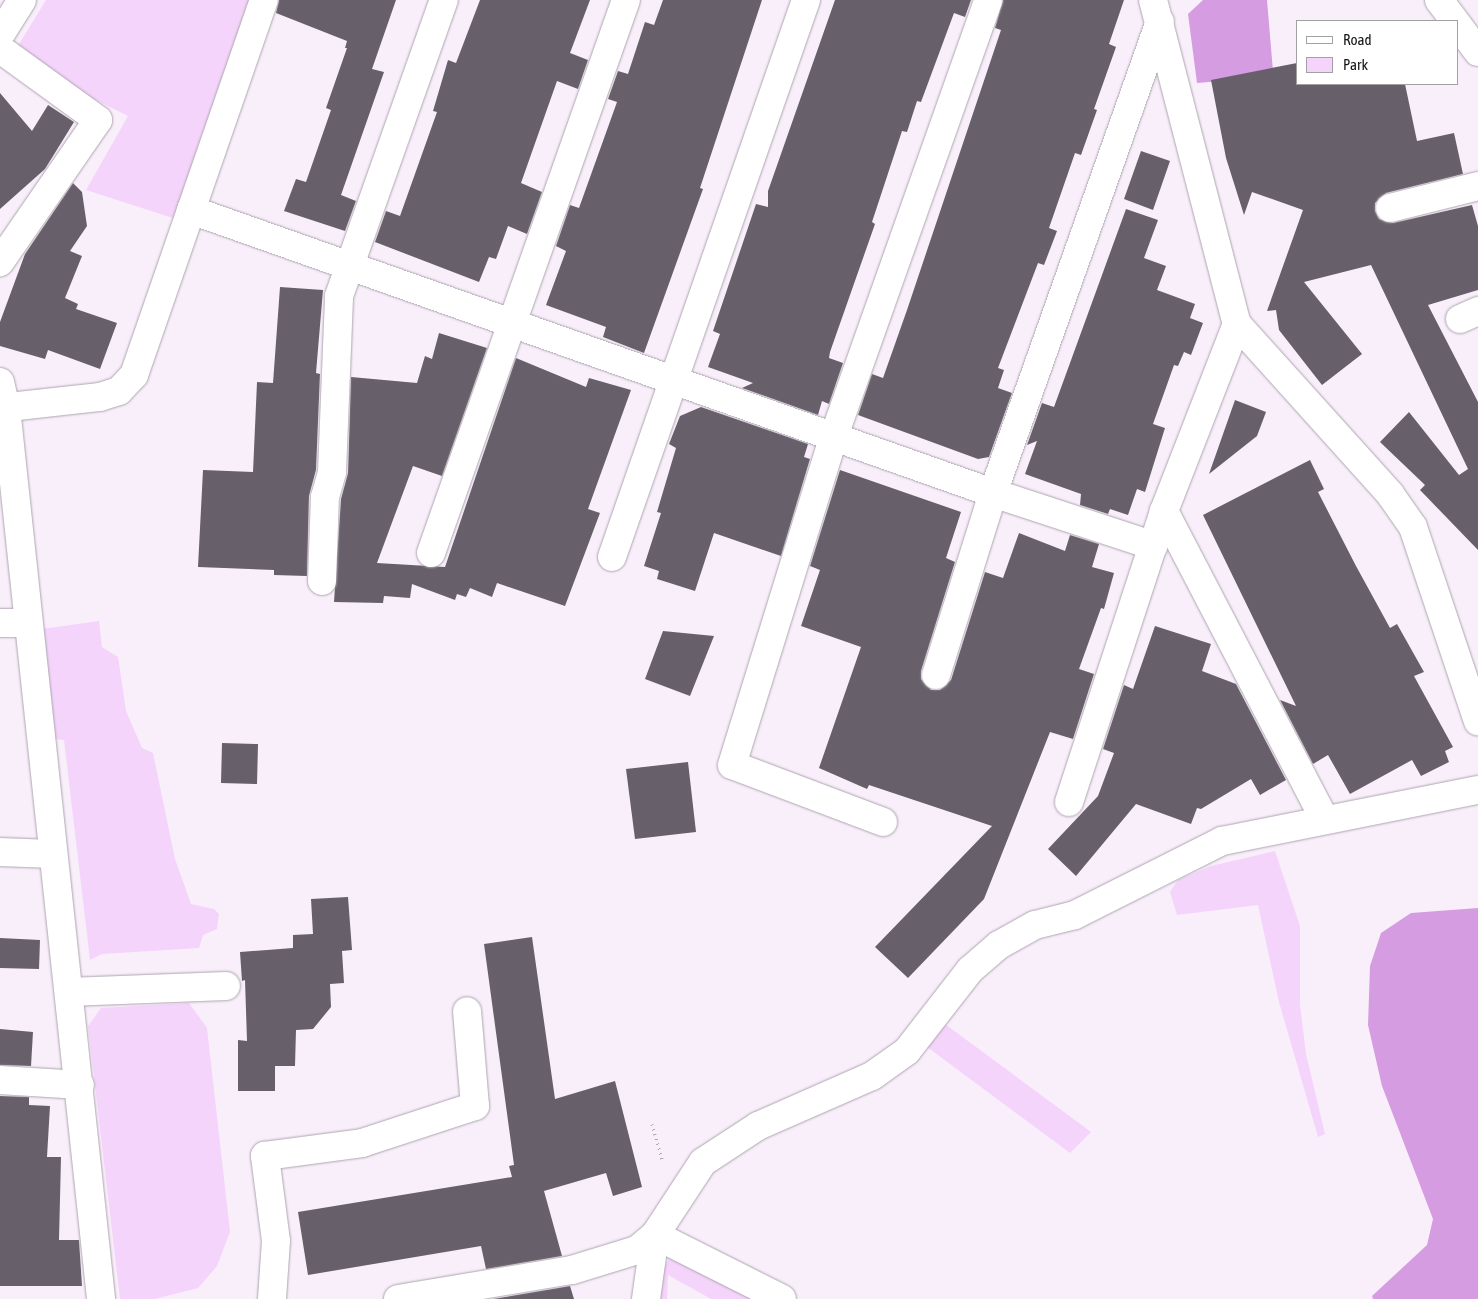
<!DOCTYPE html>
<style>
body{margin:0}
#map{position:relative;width:1478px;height:1299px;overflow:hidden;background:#f9effb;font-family:"Asap Condensed",sans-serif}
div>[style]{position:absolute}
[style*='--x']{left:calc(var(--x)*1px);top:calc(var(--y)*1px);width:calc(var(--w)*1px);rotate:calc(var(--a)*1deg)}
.green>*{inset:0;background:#f4d4fb}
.forest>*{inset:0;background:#d69ce2}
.building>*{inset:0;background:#675f69}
.path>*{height:3px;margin-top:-1.5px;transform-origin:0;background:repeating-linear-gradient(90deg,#ada5ae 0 1px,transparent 0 5px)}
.roads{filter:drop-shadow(0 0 1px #ada4af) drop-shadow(0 0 1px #ada4af)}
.minor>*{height:28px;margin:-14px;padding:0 14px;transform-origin:14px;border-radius:14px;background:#fff}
span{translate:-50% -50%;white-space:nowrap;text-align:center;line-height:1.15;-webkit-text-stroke:5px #fff;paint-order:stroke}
.legend{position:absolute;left:1296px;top:20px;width:162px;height:65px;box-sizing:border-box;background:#fff;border:1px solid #a2a1a2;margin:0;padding:6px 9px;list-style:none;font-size:15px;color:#161317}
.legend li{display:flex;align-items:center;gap:10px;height:25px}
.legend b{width:25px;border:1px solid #a2a1a2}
</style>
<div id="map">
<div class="green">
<i style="clip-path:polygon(46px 0,250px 0,176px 219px,86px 190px,128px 116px,68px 86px,16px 49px)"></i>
<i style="clip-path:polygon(99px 621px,102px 647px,118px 657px,126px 711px,142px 748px,153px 753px,175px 859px,191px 904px,214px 909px,219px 914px,217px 929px,203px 935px,199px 948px,102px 954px,90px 960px,64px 740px,54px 739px,42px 629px)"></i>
<i style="clip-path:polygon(1275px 851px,1300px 926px,1300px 1005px,1306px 1054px,1325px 1134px,1318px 1137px,1279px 1002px,1258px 905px,1177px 915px,1170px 892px,1178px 880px,1211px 866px)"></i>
<i style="clip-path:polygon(189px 1003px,207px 1028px,230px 1232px,217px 1266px,198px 1288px,155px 1299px,120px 1299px,88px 1026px,101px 1008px)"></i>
<i style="clip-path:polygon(945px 1024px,1091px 1132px,1070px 1153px,927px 1047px)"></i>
<i style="clip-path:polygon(671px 1256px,752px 1299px,711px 1299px,668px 1275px,667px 1299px,656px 1299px,662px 1270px)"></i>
</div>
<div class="forest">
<i style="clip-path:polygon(1203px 0,1267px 0,1274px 83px,1257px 78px,1197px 83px,1188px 14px)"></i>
<i style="clip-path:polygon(1478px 908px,1478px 1299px,1373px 1299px,1372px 1296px,1427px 1245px,1433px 1219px,1382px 1086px,1368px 1025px,1370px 966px,1381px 933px,1411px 913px)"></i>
</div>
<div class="building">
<i style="clip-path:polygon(279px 0,396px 0,372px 69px,384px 72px,341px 195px,356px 201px,345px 231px,284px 211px,296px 179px,306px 182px,331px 110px,326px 108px,347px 48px,345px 48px,347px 41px,276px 13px)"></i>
<i style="clip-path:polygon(480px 0,590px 0,570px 53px,588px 60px,578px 89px,557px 81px,521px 183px,542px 192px,527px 234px,508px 226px,496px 259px,489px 257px,479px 282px,375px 242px,386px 211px,400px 216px,437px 112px,433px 111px,448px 60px,456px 63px)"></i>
<i style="clip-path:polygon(663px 0,762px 0,700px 188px,703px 189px,644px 353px,603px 337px,606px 327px,546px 305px,566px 251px,556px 246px,570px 205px,579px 208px,617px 102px,608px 99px,618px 71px,628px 74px,645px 22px,654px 25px)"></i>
<i style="clip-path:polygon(835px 0,971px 0,965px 17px,954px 13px,921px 102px,917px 101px,907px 132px,902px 131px,872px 222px,875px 224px,830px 352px,829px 358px,843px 363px,829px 404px,822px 401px,818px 415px,742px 388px,753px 383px,708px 367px,720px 334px,713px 331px,756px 204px,768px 207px,768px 191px)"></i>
<i style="clip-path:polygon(1003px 0,1124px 0,1109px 44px,1116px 47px,1094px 109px,1097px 110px,1081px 155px,1075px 153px,1049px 228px,1057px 231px,1044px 265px,1038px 263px,998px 368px,1004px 370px,998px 388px,1012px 393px,989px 457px,978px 459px,858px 415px,872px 374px,883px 378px,907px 310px,1001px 30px,995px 28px)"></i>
<i style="clip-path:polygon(1297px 63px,1297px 84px,1405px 84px,1417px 141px,1454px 133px,1463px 174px,1386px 193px,1375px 203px,1375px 211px,1379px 219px,1393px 223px,1472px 205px,1478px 226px,1478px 290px,1428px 305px,1478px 402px,1478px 550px,1420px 490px,1425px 485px,1380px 442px,1409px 412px,1459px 475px,1468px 469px,1371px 265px,1304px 282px,1362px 354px,1322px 385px,1279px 330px,1276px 310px,1267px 311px,1303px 210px,1252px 192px,1244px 215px,1226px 158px,1211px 80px)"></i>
<i style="clip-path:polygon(0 93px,32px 131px,48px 105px,74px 122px,45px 169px,0 209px)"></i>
<i style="clip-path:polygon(1141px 151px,1170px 161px,1153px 210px,1124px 199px)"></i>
<i style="clip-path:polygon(73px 183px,82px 192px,87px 226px,70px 251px,82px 256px,65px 298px,78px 304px,76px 309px,117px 323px,100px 369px,48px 350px,45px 359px,0 346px,0 322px,25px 254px)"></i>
<i style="clip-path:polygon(1126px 209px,1158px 220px,1144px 258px,1166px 266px,1157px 290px,1195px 304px,1190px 318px,1203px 323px,1191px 355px,1184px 352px,1178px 366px,1174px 365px,1153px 424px,1165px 428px,1145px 492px,1137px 489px,1128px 515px,1110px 509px,1108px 514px,1080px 505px,1081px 494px,1025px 474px,1037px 441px,1027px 445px,1042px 403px,1054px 407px)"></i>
<i style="clip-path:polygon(280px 287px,323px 290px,316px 373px,320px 374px,316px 470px,309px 496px,307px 576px,274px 575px,274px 570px,198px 567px,203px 470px,253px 472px,257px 382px,273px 383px)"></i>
<i style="clip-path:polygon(439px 333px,487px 348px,442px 476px,413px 466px,377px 563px,445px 567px,516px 358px,586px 387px,589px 378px,631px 390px,588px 509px,600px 513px,565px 606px,497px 583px,492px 597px,470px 588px,466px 597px,457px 594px,455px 600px,412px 584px,410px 598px,384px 596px,383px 603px,334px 602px,341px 499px,348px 473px,351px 377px,417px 383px,425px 356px,432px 359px)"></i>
<i style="clip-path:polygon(1235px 400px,1266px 412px,1257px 436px,1209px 474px)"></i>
<i style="clip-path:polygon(701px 407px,808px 444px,804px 457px,810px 459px,781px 556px,714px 533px,695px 591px,657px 579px,659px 571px,644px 566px,661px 513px,657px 512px,676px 448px,669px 444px,680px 416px)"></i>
<i style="clip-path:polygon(1310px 460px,1324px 489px,1318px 492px,1356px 566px,1390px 628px,1397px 624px,1424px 672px,1414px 676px,1453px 747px,1445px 751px,1449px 762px,1421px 776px,1412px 760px,1350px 794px,1328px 755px,1313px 764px,1280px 700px,1296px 706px,1203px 515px)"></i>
<i style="clip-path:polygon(840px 470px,961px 512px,946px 558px,955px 562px,921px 671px,921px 679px,931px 690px,940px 690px,951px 680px,985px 572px,1003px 578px,1019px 533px,1065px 551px,1070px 535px,1099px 544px,1092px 567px,1114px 573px,1104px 609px,1101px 608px,1079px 669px,1094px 674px,1073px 739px,1050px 732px,984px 899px,908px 978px,875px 947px,992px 826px,869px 785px,867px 789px,819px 768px,861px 647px,801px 626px,820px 570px,810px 566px)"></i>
<i style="clip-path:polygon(1155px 626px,1211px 644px,1202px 671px,1236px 684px,1286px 780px,1260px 795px,1251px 779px,1201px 809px,1197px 808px,1191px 824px,1136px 804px,1076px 876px,1048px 849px,1098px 796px,1114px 753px,1103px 749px,1124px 685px,1133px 689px)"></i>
<i style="clip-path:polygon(663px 631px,714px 636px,690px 696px,645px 679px)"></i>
<i style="clip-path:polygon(222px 743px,258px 744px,257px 784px,221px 783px)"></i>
<i style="clip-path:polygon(688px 762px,696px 832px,635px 839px,626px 769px)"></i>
<i style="clip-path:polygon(348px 897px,352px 950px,342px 951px,344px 983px,330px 984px,331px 1007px,313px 1029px,296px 1030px,295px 1066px,275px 1066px,275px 1091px,238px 1091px,238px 1040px,247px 1041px,245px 980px,242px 981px,240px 952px,293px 948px,293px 935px,313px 934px,311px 899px)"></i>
<i style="clip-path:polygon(532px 937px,555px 1099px,615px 1081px,642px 1187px,613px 1196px,606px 1173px,544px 1191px,562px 1256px,486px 1269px,481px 1246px,308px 1275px,298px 1212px,512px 1177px,509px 1166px,514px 1165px,484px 944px)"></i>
<i style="clip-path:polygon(0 938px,40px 940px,39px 969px,0 968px)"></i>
<i style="clip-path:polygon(0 1029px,33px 1032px,31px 1066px,0 1065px)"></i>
<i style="clip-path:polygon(0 1096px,29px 1097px,29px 1105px,50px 1106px,47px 1157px,61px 1157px,59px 1240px,79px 1240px,82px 1286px,0 1286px)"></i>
<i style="clip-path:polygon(570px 1286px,574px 1299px,493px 1299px)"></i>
</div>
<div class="path">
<i style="--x:652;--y:1124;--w:40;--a:74"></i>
</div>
<div class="roads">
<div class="minor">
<i style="--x:1153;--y:0;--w:335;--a:75.5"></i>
<i style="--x:1237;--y:324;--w:229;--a:48"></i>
<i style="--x:1390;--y:494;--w:40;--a:55.1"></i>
<i style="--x:1413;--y:527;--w:205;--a:71.5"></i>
<i style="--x:1439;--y:0;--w:26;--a:53"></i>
<i style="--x:1457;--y:24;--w:35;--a:53"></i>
<i style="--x:0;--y:35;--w:41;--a:-57.8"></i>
<i style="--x:0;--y:49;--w:121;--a:35.9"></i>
<i style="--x:98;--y:120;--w:173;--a:124.6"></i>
<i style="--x:1390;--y:208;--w:91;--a:-14"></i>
<i style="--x:191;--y:210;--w:850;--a:19.44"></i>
<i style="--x:993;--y:493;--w:169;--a:18.2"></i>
<i style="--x:1460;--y:319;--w:20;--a:-24"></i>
<i style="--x:0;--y:382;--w:27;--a:77"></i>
<i style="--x:6;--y:408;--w:896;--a:83.91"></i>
<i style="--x:0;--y:408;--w:101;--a:-6.3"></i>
<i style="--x:100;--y:397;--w:20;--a:-18"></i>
<i style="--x:119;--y:391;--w:22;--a:-47"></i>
<i style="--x:134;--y:375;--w:397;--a:-70.9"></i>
<i style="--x:1164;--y:511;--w:347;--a:62.5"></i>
<i style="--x:431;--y:553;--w:586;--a:-70.58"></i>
<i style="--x:612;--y:557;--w:590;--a:-70.8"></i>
<i style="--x:322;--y:581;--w:84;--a:-88"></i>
<i style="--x:325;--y:497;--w:26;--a:-74"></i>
<i style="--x:332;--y:472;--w:176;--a:-87.7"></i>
<i style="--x:339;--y:296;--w:314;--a:-70.5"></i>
<i style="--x:0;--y:623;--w:27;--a:0"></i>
<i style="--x:936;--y:675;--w:191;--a:-72.6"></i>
<i style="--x:993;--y:493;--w:500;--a:-70.5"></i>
<i style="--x:1069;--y:802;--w:306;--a:-71.9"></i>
<i style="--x:1164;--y:511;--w:201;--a:-68.7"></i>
<i style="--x:883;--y:822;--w:161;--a:-159.3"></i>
<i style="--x:732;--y:765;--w:344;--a:-72.8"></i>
<i style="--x:834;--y:436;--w:462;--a:-70.5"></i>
<i style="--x:0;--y:852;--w:52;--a:2.2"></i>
<i style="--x:69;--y:992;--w:157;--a:-2.2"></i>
<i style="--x:0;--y:1080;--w:80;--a:3.6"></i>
<i style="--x:272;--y:1299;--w:58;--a:-86.1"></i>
<i style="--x:276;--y:1241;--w:86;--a:-97.4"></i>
<i style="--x:265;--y:1156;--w:98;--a:-7.6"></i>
<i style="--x:362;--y:1143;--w:119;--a:-18.1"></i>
<i style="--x:475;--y:1106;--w:95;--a:-94.8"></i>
<i style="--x:398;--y:1299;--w:176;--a:-9.5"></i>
<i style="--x:572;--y:1270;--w:68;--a:-17.1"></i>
<i style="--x:637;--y:1250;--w:23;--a:-40"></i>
<i style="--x:655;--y:1235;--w:142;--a:26.7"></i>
<i style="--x:646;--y:1299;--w:65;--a:-82"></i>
<i style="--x:655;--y:1235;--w:87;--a:-56.7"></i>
<i style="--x:703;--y:1162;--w:66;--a:-33.2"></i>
<i style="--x:758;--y:1126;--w:124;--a:-23.7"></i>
<i style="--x:872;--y:1076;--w:43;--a:-35.5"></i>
<i style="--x:907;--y:1051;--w:103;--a:-52.1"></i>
<i style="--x:970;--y:970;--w:38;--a:-41"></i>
<i style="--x:999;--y:945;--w:41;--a:-29.1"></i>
<i style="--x:1035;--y:925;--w:41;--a:-14"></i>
<i style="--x:1075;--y:915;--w:165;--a:-26.7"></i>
<i style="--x:1222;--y:841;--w:261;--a:-11.3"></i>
</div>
</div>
<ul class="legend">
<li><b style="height:6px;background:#fff"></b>Road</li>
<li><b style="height:14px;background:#f4d4fb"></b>Park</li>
</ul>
</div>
